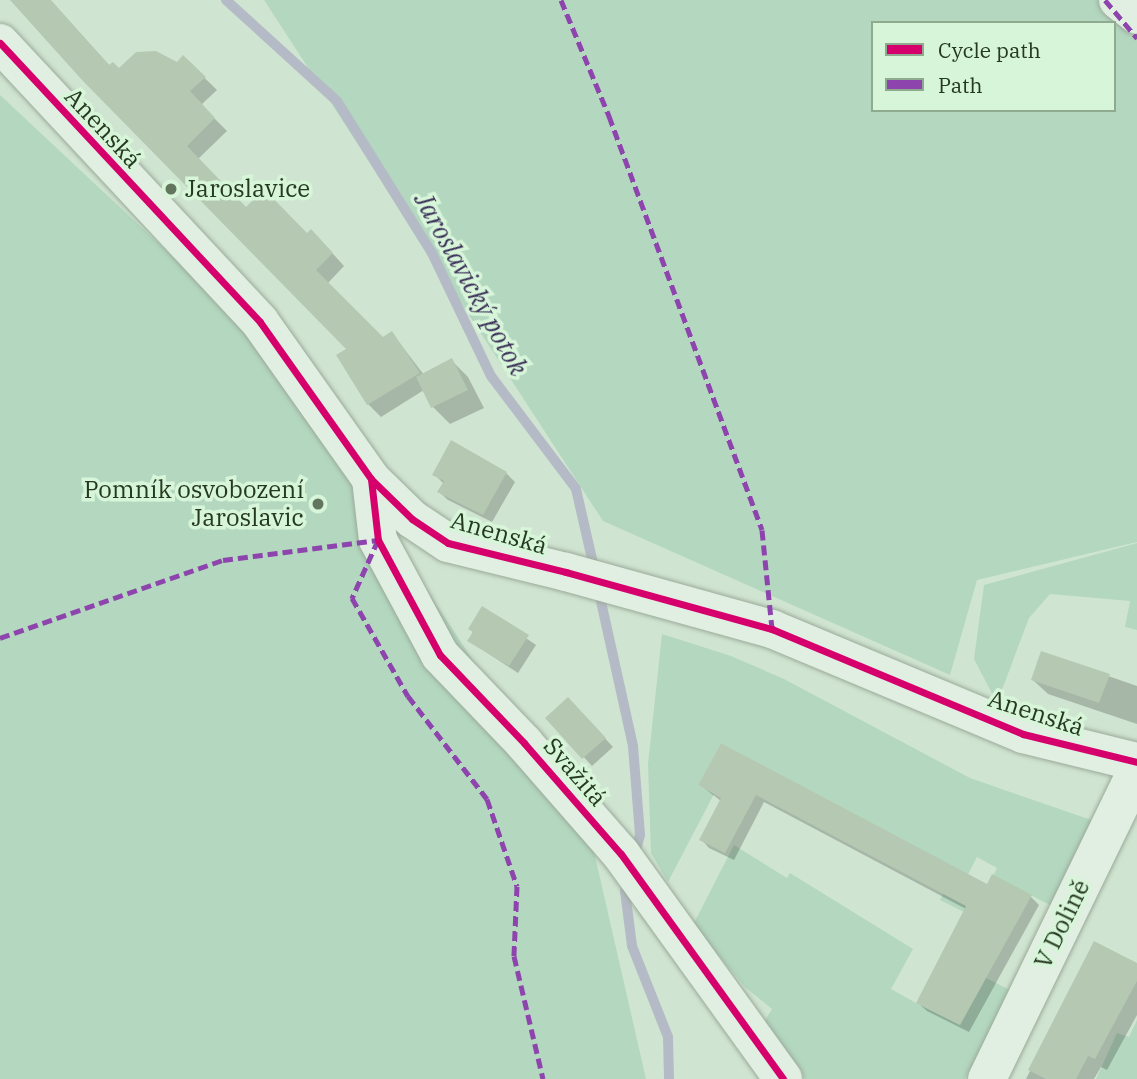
<!DOCTYPE html>
<meta charset="utf-8">
<style>
body{margin:0}
#map{position:relative;width:1137px;height:1079px;overflow:hidden;background:#d0e5d1;font-family:"IBM Plex Serif",serif}
div>[style]{position:absolute}
[style*='--x']{left:calc(var(--x)*1px);top:calc(var(--y)*1px);width:calc(var(--w)*1px);rotate:calc(var(--a)*1deg)}
.green>*{inset:0;background:#b3d7bf}
.shadow>*{inset:0;background:#0003}
.stream>*{height:10px;margin:-5px;padding:0 5px;transform-origin:5px;border-radius:5px;background:#b5bbc6}
.building>*{inset:0;background:#b4c8b2}
.roads{filter:drop-shadow(0 0 2px #9aaa99) drop-shadow(0 0 2px #9aaa99)}
.minor>*{height:38px;margin:-19px;padding:0 19px;transform-origin:19px;border-radius:19px;background:#e1eee2}
.quiet>*{height:5px;margin-top:-2.5px;transform-origin:0;background:repeating-linear-gradient(90deg,#8e44ad 0 10px,transparent 0 15px)}
.cycleway>*{height:7px;margin:-3.5px;padding:0 3.5px;transform-origin:3.5px;border-radius:3.5px;background:#d6006c}
.dots>*{width:19px;height:19px;translate:-50% -50%;box-sizing:border-box;border:4px solid #d7f5d8;border-radius:50%}
span{translate:-50% -50%;white-space:nowrap;text-align:center;line-height:1.15;-webkit-text-stroke:7px #d7f5d8;paint-order:stroke}
.street-label{font-size:24px;color:#253921}
.poi-label{font-size:24px;color:#253921}
.left{translate:0 -50%;text-align:left}
.right{translate:-100% -50%;text-align:right}
.water-label{font-size:26px;color:#3b3159;font-style:italic}
.legend{position:absolute;left:871px;top:21px;width:245px;height:91px;box-sizing:border-box;background:#d7f5d8;border:2px solid #90aa8f;margin:0;padding:9px 12px;list-style:none;font-size:21px;color:#253921}
.legend li{display:flex;align-items:center;gap:14px;height:35px}
.legend b{width:35px;border:2px solid #90aa8f}
</style>
<div id="map">
<div class="green">
<i style="clip-path:polygon(evenodd,264px 0,1137px 0,1137px 542px,977px 580px,950px 675px,603px 521px,264px 0,873px 23px,1114px 23px,1114px 110px,873px 110px,873px 23px)"></i>
<i style="clip-path:polygon(0 95px,267px 345px,592px 843px,646px 1079px,0 1079px)"></i>
<i style="clip-path:polygon(1137px 543px,1137px 630px,1125px 627px,1130px 601px,1050px 594px,1029px 618px,997px 703px,974px 659px,984px 585px)"></i>
<i style="clip-path:polygon(662px 634px,731px 656px,784px 679px,970px 778px,1097px 822px,1060px 910px,993px 876px,997px 868px,977px 857px,962px 886px,981px 896px,968px 914px,940px 900px,956px 869px,721px 743px,698px 785px,714px 794px,668px 882px,651px 853px,648px 764px)"></i>
<i style="clip-path:polygon(734px 845px,787px 878px,790px 873px,913px 949px,891px 989px,916px 1003px,960px 1025px,986px 978px,1014px 992px,965px 1079px,805px 1079px,764px 1022px,772px 1009px,745px 987px,693px 925px)"></i>
<i style="clip-path:polygon(1137px 1020px,1137px 1079px,1096px 1079px,1117px 1033px,1129px 1037px)"></i>
</div>
<div class="shadow">
<i style="clip-path:polygon(12px 0,50px 0,110px 66px,119px 71px,177px 64px,183px 57px,217px 90px,201px 105px,227px 131px,198px 159px,246px 209px,324px 244px,344px 266px,327px 284px,382px 339px,392px 333px,424px 375px,451px 360px,468px 377px,484px 408px,450px 424px,433px 407px,424px 390px,381px 417px,368px 404px,338px 356px,348px 349px)"></i>
<i style="clip-path:polygon(452px 443px,506px 473px,515px 482px,492px 522px,448px 500px,439px 492px,444px 484px,434px 474px)"></i>
<i style="clip-path:polygon(482px 608px,536px 645px,518px 673px,469px 641px)"></i>
<i style="clip-path:polygon(1042px 653px,1137px 686px,1137px 724px,1048px 694px,1033px 680px)"></i>
<i style="clip-path:polygon(576px 707px,613px 747px,592px 766px,548px 718px)"></i>
<i style="clip-path:polygon(721px 746px,987px 887px,1031px 897px,1039px 905px,969px 1032px,927px 1011px,918px 1003px,966px 909px,764px 802px,734px 860px,709px 848px,701px 839px,721px 801px,700px 785px)"></i>
<i style="clip-path:polygon(1094px 943px,1137px 965px,1137px 1015px,1107px 1070px,1101px 1067px,1094px 1079px,1026px 1079px)"></i>
</div>
<div class="stream">
<i style="--x:226;--y:0;--w:150;--a:42.3"></i>
<i style="--x:337;--y:101;--w:179;--a:58"></i>
<i style="--x:432;--y:253;--w:136;--a:64.4"></i>
<i style="--x:491;--y:376;--w:141;--a:53"></i>
<i style="--x:576;--y:489;--w:85;--a:77.1"></i>
<i style="--x:598;--y:588;--w:162;--a:77.5"></i>
<i style="--x:633;--y:746;--w:89;--a:85.5"></i>
<i style="--x:640;--y:835;--w:23;--a:105"></i>
<i style="--x:628;--y:880;--w:11;--a:105"></i>
<i style="--x:625;--y:891;--w:55;--a:82.7"></i>
<i style="--x:632;--y:946;--w:98;--a:68.4"></i>
<i style="--x:668;--y:1037;--w:42;--a:88.6"></i>
</div>
<div class="building">
<i style="clip-path:polygon(10px 0,51px 0,109px 65px,113px 62px,119px 68px,136px 52px,156px 51px,177px 62px,183px 55px,206px 77px,190px 91px,215px 118px,187px 146px,246px 207px,264px 189px,307px 233px,311px 229px,333px 253px,316px 270px,383px 337px,392px 331px,420px 373px,367px 405px,336px 355px,346px 349px,82px 80px)"></i>
<i style="clip-path:polygon(452px 358px,468px 390px,431px 408px,416px 377px)"></i>
<i style="clip-path:polygon(451px 440px,507px 472px,483px 515px,437px 492px,444px 481px,432px 475px)"></i>
<i style="clip-path:polygon(482px 606px,529px 635px,509px 666px,467px 641px,473px 632px,468px 629px)"></i>
<i style="clip-path:polygon(1041px 651px,1110px 674px,1099px 703px,1031px 680px)"></i>
<i style="clip-path:polygon(568px 697px,606px 738px,582px 759px,545px 718px)"></i>
<i style="clip-path:polygon(721px 743px,987px 884px,992px 874px,1032px 895px,960px 1025px,916px 1003px,966px 906px,756px 795px,725px 853px,699px 840px,721px 798px,698px 785px)"></i>
<i style="clip-path:polygon(1094px 941px,1137px 963px,1137px 981px,1095px 1059px,1088px 1056px,1076px 1079px,1046px 1079px,1028px 1070px)"></i>
</div>
<div class="roads">
<div class="minor">
<i style="--x:1118;--y:0;--w:24;--a:38"></i>
<i style="--x:0;--y:43;--w:381;--a:47"></i>
<i style="--x:260;--y:322;--w:192;--a:54.7"></i>
<i style="--x:371;--y:479;--w:57;--a:44.3"></i>
<i style="--x:412;--y:519;--w:43;--a:33.7"></i>
<i style="--x:448;--y:543;--w:122;--a:13.8"></i>
<i style="--x:566;--y:572;--w:214;--a:15.5"></i>
<i style="--x:772;--y:629;--w:272;--a:22.7"></i>
<i style="--x:1023;--y:734;--w:117;--a:13.8"></i>
<i style="--x:371;--y:479;--w:61;--a:83.5"></i>
<i style="--x:378;--y:540;--w:131;--a:61.7"></i>
<i style="--x:440;--y:655;--w:122;--a:46.3"></i>
<i style="--x:524;--y:743;--w:147;--a:48.9"></i>
<i style="--x:621;--y:854;--w:277;--a:54.2"></i>
<i style="--x:987;--y:1079;--w:343;--a:-64.1"></i>
</div>
</div>
<div class="quiet">
<i style="--x:561;--y:0;--w:126;--a:67.5"></i>
<i style="--x:609;--y:116;--w:441;--a:69.7"></i>
<i style="--x:762;--y:530;--w:100;--a:84.2"></i>
<i style="--x:1105;--y:0;--w:50;--a:49.9"></i>
<i style="--x:378;--y:540;--w:64;--a:114.1"></i>
<i style="--x:352;--y:598;--w:113;--a:60.3"></i>
<i style="--x:408;--y:696;--w:130;--a:52.5"></i>
<i style="--x:487;--y:799;--w:92;--a:71"></i>
<i style="--x:517;--y:886;--w:70;--a:92.5"></i>
<i style="--x:514;--y:956;--w:126;--a:76.7"></i>
<i style="--x:0;--y:638;--w:236;--a:-19.3"></i>
<i style="--x:223;--y:560;--w:156;--a:-7.4"></i>
</div>
<div class="cycleway">
<i style="--x:0;--y:43;--w:381;--a:47"></i>
<i style="--x:260;--y:322;--w:192;--a:54.7"></i>
<i style="--x:371;--y:479;--w:57;--a:44.3"></i>
<i style="--x:412;--y:519;--w:43;--a:33.7"></i>
<i style="--x:448;--y:543;--w:122;--a:13.8"></i>
<i style="--x:566;--y:572;--w:214;--a:15.5"></i>
<i style="--x:772;--y:629;--w:272;--a:22.7"></i>
<i style="--x:1023;--y:734;--w:117;--a:13.8"></i>
<i style="--x:371;--y:479;--w:61;--a:83.5"></i>
<i style="--x:378;--y:540;--w:131;--a:61.7"></i>
<i style="--x:440;--y:655;--w:122;--a:46.3"></i>
<i style="--x:524;--y:743;--w:147;--a:48.9"></i>
<i style="--x:621;--y:854;--w:277;--a:54.2"></i>
</div>
<div class="dots">
<i style="left:171px;top:189px;background:#61755f"></i>
<i style="left:318px;top:504px;background:#61755f"></i>
</div>
<div class="street-label">
<span style="left:103px;top:128px;rotate:47deg">Anenská</span>
<span style="left:499px;top:533px;rotate:16deg">Anenská</span>
<span style="left:1036px;top:713px;rotate:18deg">Anenská</span>
<span style="left:575px;top:772px;rotate:49deg">Svažitá</span>
<span style="left:1062px;top:924px;rotate:-64deg">V Dolině</span>
</div>
<div class="poi-label">
<span class="left" style="left:185px;top:189px">Jaroslavice</span>
<span class="right" style="left:304px;top:504px">Pomník osvobození<br>Jaroslavic</span>
</div>
<div class="water-label">
<span style="left:471px;top:284px;rotate:61deg">Jaroslavický potok</span>
</div>
<ul class="legend">
<li><b style="height:9px;background:#d6006c"></b>Cycle path</li>
<li><b style="height:9px;background:#8e44ad"></b>Path</li>
</ul>
</div>
